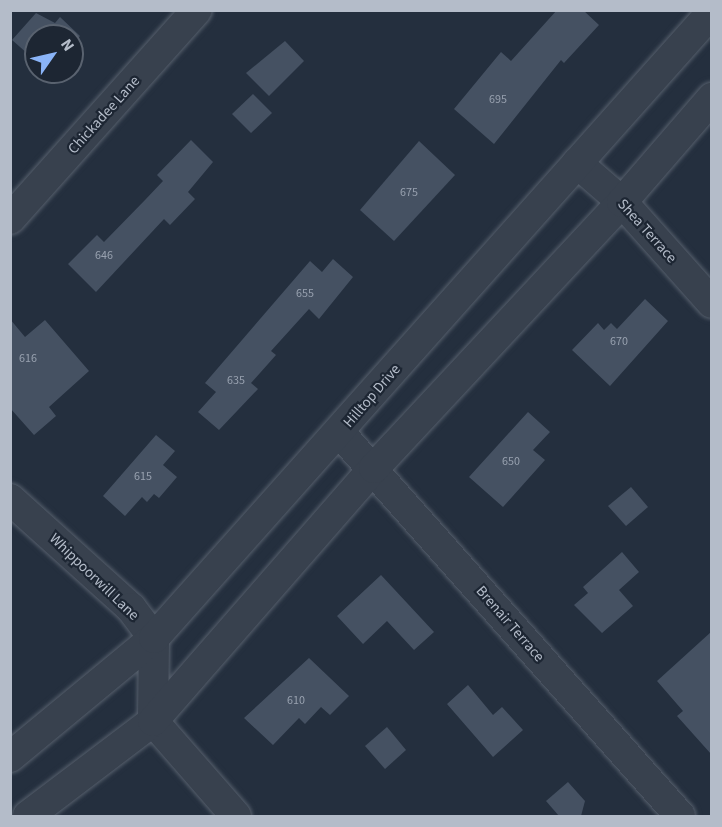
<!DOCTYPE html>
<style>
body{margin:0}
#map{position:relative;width:722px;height:827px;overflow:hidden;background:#242f3e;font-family:"Source Sans 3",sans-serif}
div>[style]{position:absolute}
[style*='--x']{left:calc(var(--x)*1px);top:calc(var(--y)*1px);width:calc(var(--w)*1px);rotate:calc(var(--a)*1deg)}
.building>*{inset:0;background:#455162}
.roads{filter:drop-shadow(0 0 2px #565f6c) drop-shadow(0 0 2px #565f6c)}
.minor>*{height:30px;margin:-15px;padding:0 15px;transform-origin:15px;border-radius:15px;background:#38414e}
span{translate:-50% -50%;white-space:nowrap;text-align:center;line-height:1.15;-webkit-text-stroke:4.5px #1d2633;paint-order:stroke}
.number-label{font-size:12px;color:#98a1af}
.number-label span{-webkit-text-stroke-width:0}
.street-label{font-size:15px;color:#b4bcc9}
.frame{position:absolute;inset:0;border:12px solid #b4bcc9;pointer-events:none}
.north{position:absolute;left:24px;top:24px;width:60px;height:60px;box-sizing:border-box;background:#1d2633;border:2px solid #59626f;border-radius:50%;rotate:56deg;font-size:16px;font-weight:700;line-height:24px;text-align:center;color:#b4bcc9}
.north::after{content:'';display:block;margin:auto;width:21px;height:27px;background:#8ab4f8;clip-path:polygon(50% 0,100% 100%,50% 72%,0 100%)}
</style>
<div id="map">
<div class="building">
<i style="clip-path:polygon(557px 10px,583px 10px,599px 25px,564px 63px,561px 60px,494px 144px,454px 109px,501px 52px,511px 61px)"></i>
<i style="clip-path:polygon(36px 13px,55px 23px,60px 17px,80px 36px,72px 45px,72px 36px,36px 36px,36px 61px,12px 40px)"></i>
<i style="clip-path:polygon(285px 41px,304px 61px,269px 96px,246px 73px)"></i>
<i style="clip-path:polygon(253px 94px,272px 113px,251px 133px,232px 114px)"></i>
<i style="clip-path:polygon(191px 140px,213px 162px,188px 192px,195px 199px,170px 225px,164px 219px,96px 292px,68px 264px,97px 235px,104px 242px,145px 200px,163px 181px,157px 175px)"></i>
<i style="clip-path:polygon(419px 141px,455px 175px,394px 241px,360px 210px)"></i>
<i style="clip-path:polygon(333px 259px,353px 277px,319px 319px,309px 309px,271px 351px,276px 355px,251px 383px,258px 389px,219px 430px,198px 412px,216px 392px,205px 383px,310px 261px,322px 272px)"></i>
<i style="clip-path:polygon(645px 299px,668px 321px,610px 386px,572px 350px,598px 323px,604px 330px,611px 323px,617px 329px)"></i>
<i style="clip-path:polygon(10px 319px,25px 337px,45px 320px,89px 371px,49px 407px,56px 416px,34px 435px,10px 408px)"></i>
<i style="clip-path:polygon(528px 412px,550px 432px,533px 450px,545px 460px,503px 507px,469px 477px)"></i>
<i style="clip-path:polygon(156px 435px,175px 451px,163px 465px,177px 477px,159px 498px,154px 494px,147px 502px,142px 497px,125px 516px,103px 496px)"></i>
<i style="clip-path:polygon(631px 487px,648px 507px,626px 526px,608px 506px)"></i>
<i style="clip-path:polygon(622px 552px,639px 572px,619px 590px,633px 606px,602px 633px,574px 605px,588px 593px,583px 587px)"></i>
<i style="clip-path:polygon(381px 575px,434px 632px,414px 650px,387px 621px,363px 644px,337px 616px)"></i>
<i style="clip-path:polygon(711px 632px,711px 754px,677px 716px,683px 711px,657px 681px)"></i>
<i style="clip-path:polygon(309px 658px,349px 696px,330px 715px,321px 707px,305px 724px,299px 718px,273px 745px,244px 718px)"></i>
<i style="clip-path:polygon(468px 685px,493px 715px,502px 707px,523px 730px,493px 757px,447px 704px)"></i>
<i style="clip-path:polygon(387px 727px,406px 750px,385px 769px,365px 746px)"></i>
<i style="clip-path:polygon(568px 782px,585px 801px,581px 816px,559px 816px,546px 801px)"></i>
</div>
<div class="roads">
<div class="minor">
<i style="--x:577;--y:163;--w:60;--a:40.9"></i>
<i style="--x:622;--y:202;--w:135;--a:48.3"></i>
<i style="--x:10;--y:219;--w:280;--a:-48.2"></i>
<i style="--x:340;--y:433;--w:512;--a:48.4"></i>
<i style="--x:10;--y:499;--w:163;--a:42"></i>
<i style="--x:131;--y:608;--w:38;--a:53"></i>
<i style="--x:154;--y:638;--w:83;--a:90.7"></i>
<i style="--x:153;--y:721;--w:126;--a:48.9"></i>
<i style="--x:10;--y:757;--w:187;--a:-39.6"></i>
<i style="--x:154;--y:638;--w:839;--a:-48.29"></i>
<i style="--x:28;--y:816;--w:157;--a:-37.2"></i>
<i style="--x:153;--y:721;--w:336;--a:-48.9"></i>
<i style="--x:374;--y:468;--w:364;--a:-47"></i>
<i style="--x:622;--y:202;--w:138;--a:-49.1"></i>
</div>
</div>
<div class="number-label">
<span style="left:498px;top:100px">695</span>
<span style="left:409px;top:193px">675</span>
<span style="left:104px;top:256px">646</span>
<span style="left:305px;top:294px">655</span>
<span style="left:619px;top:342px">670</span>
<span style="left:28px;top:359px">616</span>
<span style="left:236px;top:381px">635</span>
<span style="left:511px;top:462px">650</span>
<span style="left:143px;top:477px">615</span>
<span style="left:296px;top:701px">610</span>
</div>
<div class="street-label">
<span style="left:104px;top:115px;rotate:-48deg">Chickadee Lane</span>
<span style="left:647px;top:231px;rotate:48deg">Shea Terrace</span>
<span style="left:372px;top:396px;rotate:-49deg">Hilltop Drive</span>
<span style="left:94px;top:577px;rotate:44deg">Whippoorwill Lane</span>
<span style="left:510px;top:624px;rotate:49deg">Brenair Terrace</span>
</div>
<div class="frame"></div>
<div class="north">N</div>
</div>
